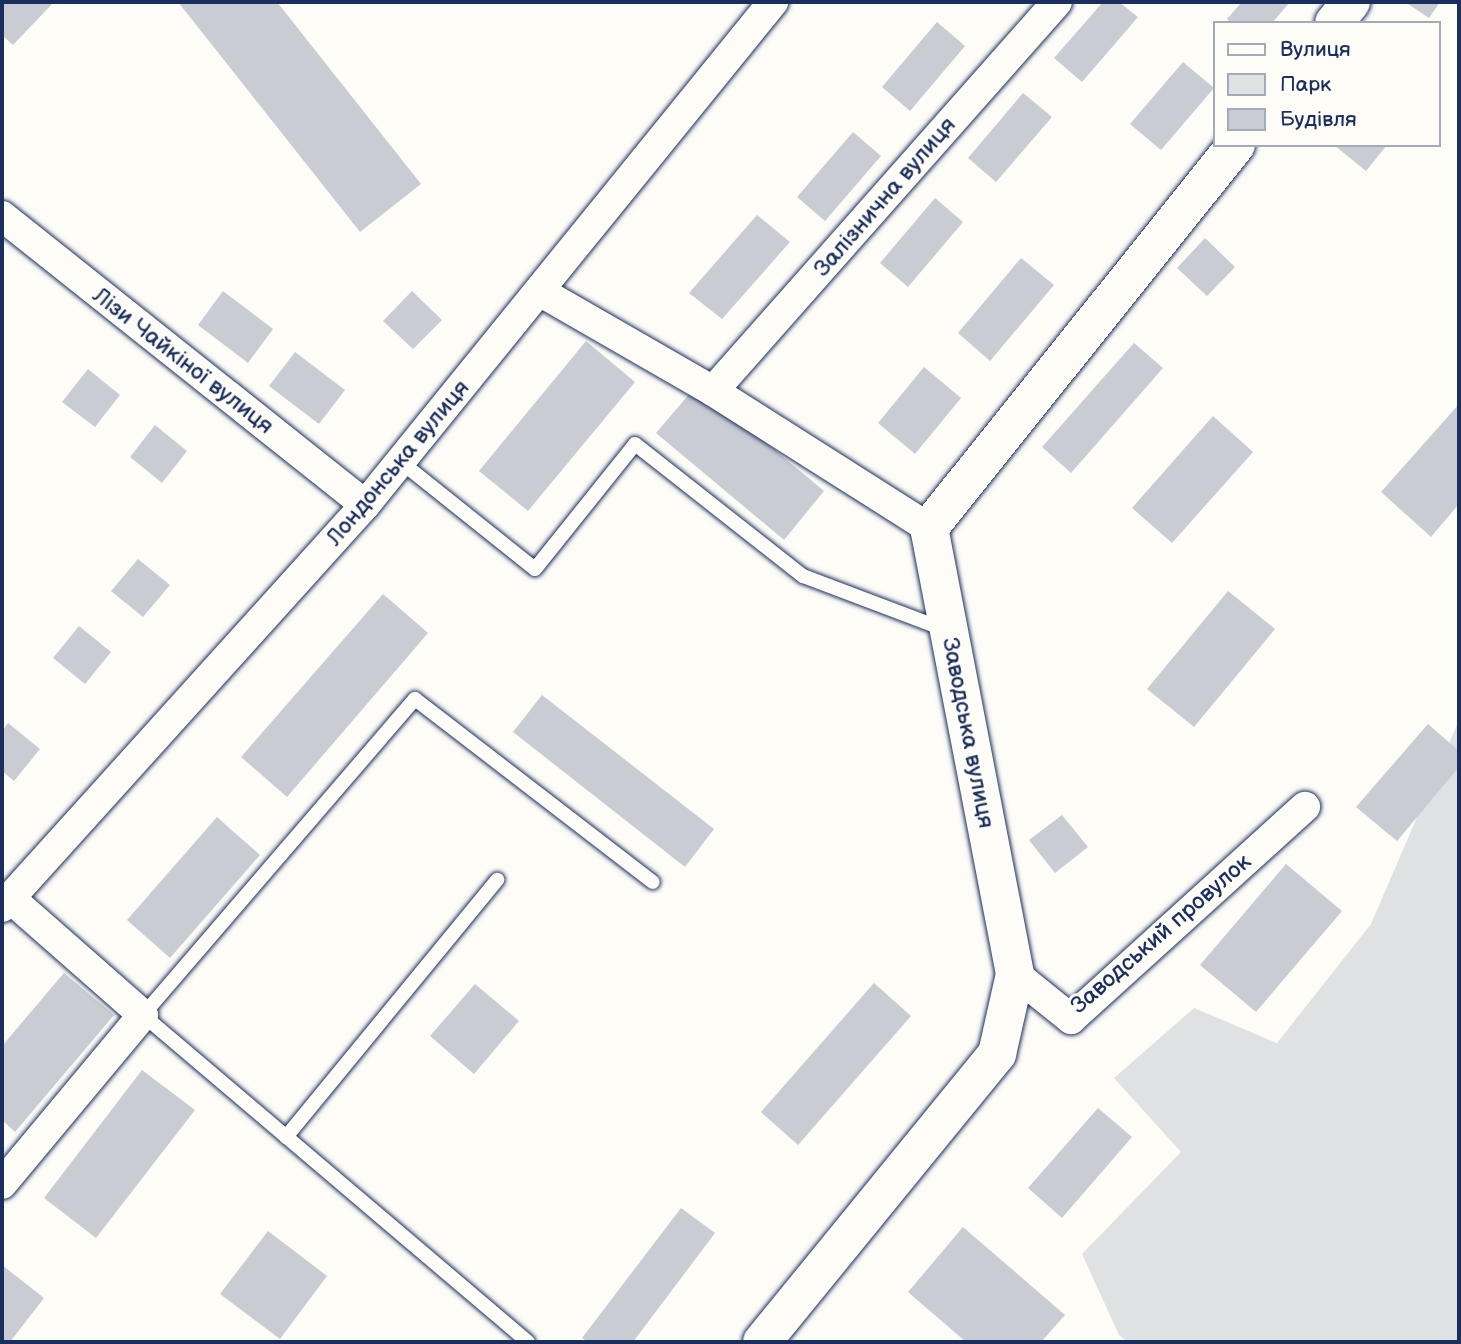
<!DOCTYPE html>
<meta charset="utf-8">
<style>
body{margin:0}
#map{position:relative;width:1461px;height:1344px;overflow:hidden;background:#fdfcf7;font-family:"Balsamiq Sans",sans-serif}
div>[style]{position:absolute}
[style*='--x']{left:calc(var(--x)*1px);top:calc(var(--y)*1px);width:calc(var(--w)*1px);rotate:calc(var(--a)*1deg)}
.green>*{inset:0;background:#e0e1e3}
.building>*{inset:0;background:#c9ccd3}
.roads{filter:drop-shadow(0 0 2px #1b2f5e) drop-shadow(0 0 2px #1b2f5e)}
.lane>*{height:14px;margin:-7px;padding:0 7px;transform-origin:7px;border-radius:7px;background:#fdfcf7}
.street>*{height:30px;margin:-15px;padding:0 15px;transform-origin:15px;border-radius:15px;background:#fdfcf7}
.secondary>*{height:38px;margin:-19px;padding:0 19px;transform-origin:19px;border-radius:19px;background:#fdfcf7}
span{translate:-50% -50%;white-space:nowrap;text-align:center;line-height:1.15;-webkit-text-stroke:6px #fdfcf7;paint-order:stroke}
.street-label{font-size:23px;color:#1b2f5e}
.frame{position:absolute;inset:0;border:4px solid #1b2f5e;pointer-events:none}
.legend{position:absolute;left:1213px;top:21px;width:228px;height:126px;box-sizing:border-box;background:#fdfcf7;border:2px solid #a3aaba;margin:0;padding:9px 12px;list-style:none;font-size:21px;color:#1b2f5e}
.legend li{display:flex;align-items:center;gap:14px;height:35px}
.legend b{width:35px;border:2px solid #a3aaba}
</style>
<div id="map">
<div class="green">
<i style="clip-path:polygon(1459px 720px,1459px 1342px,1127px 1342px,1119px 1335px,1082px 1254px,1181px 1152px,1114px 1078px,1194px 1008px,1277px 1043px,1371px 924px)"></i>
</div>
<div class="building">
<i style="clip-path:polygon(2px 2px,54px 2px,13px 45px,2px 35px)"></i>
<i style="clip-path:polygon(178px 2px,277px 2px,421px 184px,360px 232px)"></i>
<i style="clip-path:polygon(1103px 2px,1119px 2px,1138px 17px,1082px 82px,1054px 58px)"></i>
<i style="clip-path:polygon(1242px 2px,1290px 2px,1272px 23px,1231px 23px,1227px 19px)"></i>
<i style="clip-path:polygon(1405px 2px,1440px 2px,1429px 18px)"></i>
<i style="clip-path:polygon(937px 22px,965px 46px,910px 111px,882px 87px)"></i>
<i style="clip-path:polygon(1183px 62px,1214px 88px,1161px 150px,1130px 124px)"></i>
<i style="clip-path:polygon(1023px 93px,1052px 117px,996px 182px,968px 158px)"></i>
<i style="clip-path:polygon(853px 132px,881px 156px,825px 221px,797px 197px)"></i>
<i style="clip-path:polygon(1334px 145px,1387px 145px,1366px 171px)"></i>
<i style="clip-path:polygon(935px 198px,963px 222px,908px 287px,880px 263px)"></i>
<i style="clip-path:polygon(757px 215px,790px 242px,722px 319px,689px 293px)"></i>
<i style="clip-path:polygon(1205px 238px,1235px 267px,1207px 296px,1177px 268px)"></i>
<i style="clip-path:polygon(1021px 258px,1054px 285px,990px 361px,958px 333px)"></i>
<i style="clip-path:polygon(223px 291px,273px 329px,248px 363px,198px 325px)"></i>
<i style="clip-path:polygon(412px 291px,442px 320px,413px 349px,383px 321px)"></i>
<i style="clip-path:polygon(586px 341px,635px 382px,528px 511px,479px 471px)"></i>
<i style="clip-path:polygon(1134px 343px,1163px 368px,1071px 473px,1042px 447px)"></i>
<i style="clip-path:polygon(295px 352px,345px 390px,319px 424px,269px 386px)"></i>
<i style="clip-path:polygon(924px 367px,961px 398px,915px 454px,878px 423px)"></i>
<i style="clip-path:polygon(88px 369px,120px 395px,95px 427px,62px 402px)"></i>
<i style="clip-path:polygon(697px 385px,824px 491px,784px 540px,656px 433px)"></i>
<i style="clip-path:polygon(1459px 404px,1459px 504px,1431px 537px,1381px 492px)"></i>
<i style="clip-path:polygon(1213px 416px,1253px 452px,1172px 543px,1132px 508px)"></i>
<i style="clip-path:polygon(155px 425px,187px 451px,162px 483px,130px 457px)"></i>
<i style="clip-path:polygon(138px 559px,170px 585px,143px 617px,111px 591px)"></i>
<i style="clip-path:polygon(1228px 591px,1275px 629px,1194px 727px,1147px 689px)"></i>
<i style="clip-path:polygon(383px 594px,428px 633px,287px 797px,241px 757px)"></i>
<i style="clip-path:polygon(79px 626px,111px 652px,85px 684px,53px 658px)"></i>
<i style="clip-path:polygon(542px 695px,714px 829px,685px 867px,513px 732px)"></i>
<i style="clip-path:polygon(8px 723px,40px 749px,14px 781px,2px 771px,2px 731px)"></i>
<i style="clip-path:polygon(1428px 724px,1459px 751px,1459px 767px,1397px 841px,1356px 807px)"></i>
<i style="clip-path:polygon(1062px 815px,1088px 847px,1055px 873px,1029px 840px)"></i>
<i style="clip-path:polygon(217px 817px,260px 855px,170px 958px,127px 920px)"></i>
<i style="clip-path:polygon(1286px 864px,1342px 911px,1256px 1012px,1200px 965px)"></i>
<i style="clip-path:polygon(64px 973px,114px 1015px,15px 1132px,2px 1120px,2px 1046px)"></i>
<i style="clip-path:polygon(874px 983px,911px 1016px,798px 1145px,761px 1112px)"></i>
<i style="clip-path:polygon(475px 984px,519px 1021px,474px 1074px,430px 1036px)"></i>
<i style="clip-path:polygon(142px 1070px,195px 1110px,96px 1238px,44px 1198px)"></i>
<i style="clip-path:polygon(1098px 1108px,1132px 1137px,1062px 1218px,1028px 1188px)"></i>
<i style="clip-path:polygon(681px 1208px,715px 1233px,633px 1342px,588px 1342px,582px 1338px)"></i>
<i style="clip-path:polygon(963px 1227px,1065px 1315px,1041px 1342px,966px 1342px,908px 1292px)"></i>
<i style="clip-path:polygon(268px 1231px,327px 1276px,280px 1339px,220px 1294px)"></i>
<i style="clip-path:polygon(2px 1265px,44px 1298px,10px 1342px,2px 1342px)"></i>
</div>
<div class="roads">
<div class="lane">
<i style="--x:401;--y:462;--w:171;--a:38.6"></i>
<i style="--x:535;--y:569;--w:160;--a:-51.3"></i>
<i style="--x:635;--y:444;--w:214;--a:38.2"></i>
<i style="--x:803;--y:576;--w:150;--a:20.7"></i>
<i style="--x:286;--y:1137;--w:333;--a:-50.6"></i>
<i style="--x:528;--y:1342;--w:505;--a:-139.66"></i>
<i style="--x:143;--y:1015;--w:417;--a:-49.3"></i>
<i style="--x:415;--y:699;--w:300;--a:37.6"></i>
</div>
<div class="street">
<i style="--x:2;--y:216;--w:464;--a:38.5"></i>
<i style="--x:541;--y:292;--w:198;--a:29.9"></i>
<i style="--x:713;--y:391;--w:256;--a:32.4"></i>
<i style="--x:713;--y:391;--w:519;--a:-48.51"></i>
<i style="--x:2;--y:907;--w:542;--a:-47.92"></i>
<i style="--x:365;--y:505;--w:648;--a:-50.95"></i>
<i style="--x:1015;--y:974;--w:72;--a:38.8"></i>
<i style="--x:1071;--y:1019;--w:316;--a:-42.2"></i>
<i style="--x:2;--y:1184;--w:220;--a:-50.2"></i>
<i style="--x:143;--y:1015;--w:176;--a:-138.7"></i>
</div>
<div class="secondary">
<i style="--x:1334;--y:23;--w:27;--a:-51"></i>
<i style="--x:762;--y:1342;--w:372;--a:-50.8"></i>
<i style="--x:997;--y:1054;--w:82;--a:-77.3"></i>
<i style="--x:1015;--y:974;--w:454;--a:-100.9"></i>
<i style="--x:929;--y:528;--w:491;--a:-51.3"></i>
</div>
</div>
<div class="street-label">
<span style="left:885px;top:197px;rotate:-49deg">Залізнична вулиця</span>
<span style="left:183px;top:361px;rotate:38deg">Лізи Чайкіної вулиця</span>
<span style="left:398px;top:463px;rotate:-50deg">Лондонська вулиця</span>
<span style="left:968px;top:733px;rotate:79deg">Заводська вулиця</span>
<span style="left:1161px;top:934px;rotate:-41deg">Заводський провулок</span>
</div>
<div class="frame"></div>
<ul class="legend">
<li><b style="height:9px;background:#fdfcf7"></b>Вулиця</li>
<li><b style="height:19px;background:#e0e1e3"></b>Парк</li>
<li><b style="height:19px;background:#c9ccd3"></b>Будівля</li>
</ul>
</div>
